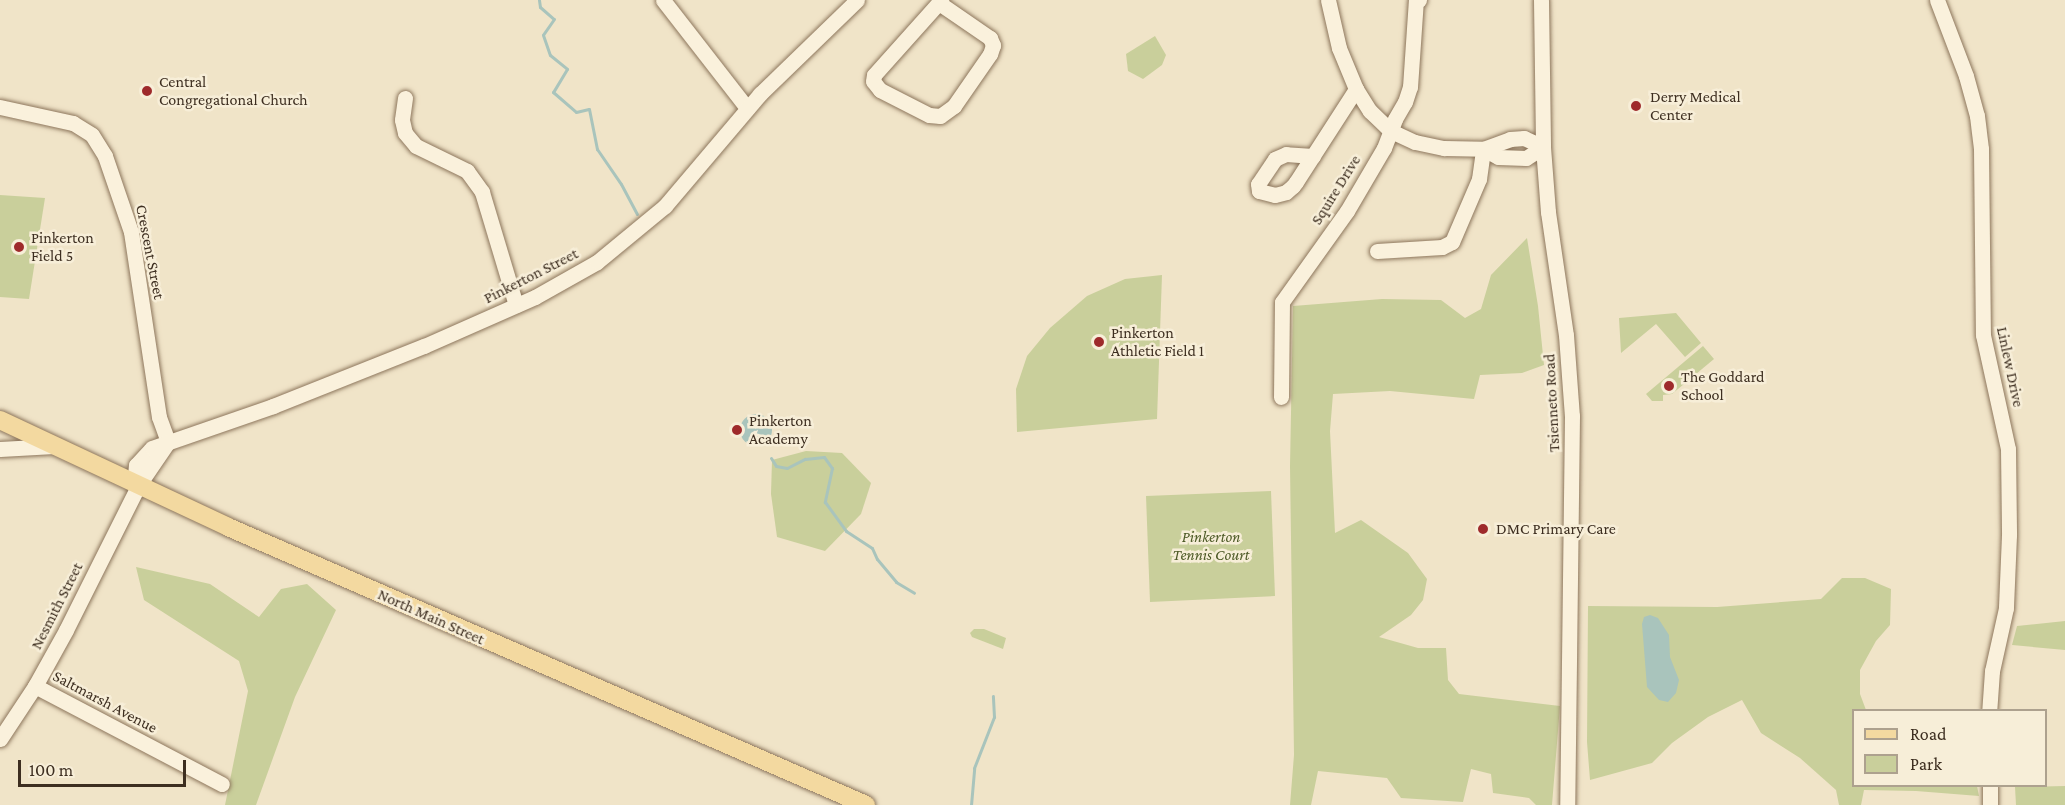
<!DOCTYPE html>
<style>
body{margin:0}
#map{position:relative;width:2065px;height:805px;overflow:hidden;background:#f0e4c8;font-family:"Crimson Pro",serif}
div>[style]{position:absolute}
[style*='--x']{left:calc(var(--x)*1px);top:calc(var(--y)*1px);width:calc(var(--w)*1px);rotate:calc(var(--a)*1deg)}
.green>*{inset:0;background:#c9cf9b}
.water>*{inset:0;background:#a9c4bc}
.round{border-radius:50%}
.stream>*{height:3px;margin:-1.5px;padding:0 1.5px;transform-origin:1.5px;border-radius:1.5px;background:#a9c4bc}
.roads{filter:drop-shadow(0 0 2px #8d765c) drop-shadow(0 0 2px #8d765c)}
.minor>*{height:15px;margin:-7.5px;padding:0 7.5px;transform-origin:7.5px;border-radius:7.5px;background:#faf1dc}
.major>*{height:18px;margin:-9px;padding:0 9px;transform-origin:9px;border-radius:9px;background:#f3d9a0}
.dots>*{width:16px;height:16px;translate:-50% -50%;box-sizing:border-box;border:3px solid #f7eed8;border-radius:50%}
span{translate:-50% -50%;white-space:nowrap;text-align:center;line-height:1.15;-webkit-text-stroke:5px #f7eed8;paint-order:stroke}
.poi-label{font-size:16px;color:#3d2e20}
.left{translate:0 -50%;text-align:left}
.street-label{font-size:16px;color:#3d2e20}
.park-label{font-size:16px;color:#4d5a26;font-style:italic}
.legend{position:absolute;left:1852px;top:709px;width:195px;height:78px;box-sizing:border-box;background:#f7eed8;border:2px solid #ada18e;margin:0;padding:8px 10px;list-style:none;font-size:18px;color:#3d2e20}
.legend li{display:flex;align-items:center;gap:12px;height:30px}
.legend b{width:30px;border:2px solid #ada18e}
.scale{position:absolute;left:18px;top:760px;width:168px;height:27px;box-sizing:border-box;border:3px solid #3d2e20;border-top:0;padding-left:8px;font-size:18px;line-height:21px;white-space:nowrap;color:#3d2e20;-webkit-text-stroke:4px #f7eed8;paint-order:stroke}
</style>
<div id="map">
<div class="green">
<i style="clip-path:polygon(1155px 36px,1166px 55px,1162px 65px,1143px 79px,1128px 71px,1126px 54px)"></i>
<i style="clip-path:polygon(0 195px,45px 198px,29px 299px,0 297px)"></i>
<i style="clip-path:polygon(1527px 238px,1538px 306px,1544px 365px,1522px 373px,1480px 375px,1474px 399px,1390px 391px,1333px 394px,1330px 431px,1335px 533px,1361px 520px,1408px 553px,1427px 579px,1423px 600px,1411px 615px,1379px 637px,1418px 648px,1446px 648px,1448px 680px,1459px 694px,1560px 706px,1552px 805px,1536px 805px,1529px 798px,1493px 793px,1491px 774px,1471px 769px,1463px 802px,1401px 798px,1387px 778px,1318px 771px,1311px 805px,1290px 805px,1294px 755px,1290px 466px,1293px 306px,1382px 299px,1441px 300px,1465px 318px,1481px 309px,1491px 275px)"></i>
<i style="clip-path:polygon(1162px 275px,1157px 419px,1017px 432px,1016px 389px,1027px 356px,1050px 328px,1087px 296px,1125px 279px)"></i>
<i style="clip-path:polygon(1676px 313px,1701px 343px,1685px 357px,1656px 324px,1621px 353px,1619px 318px)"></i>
<i style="clip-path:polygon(1703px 346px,1714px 359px,1672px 394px,1663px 395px,1663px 401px,1652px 401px,1646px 394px)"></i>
<i style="clip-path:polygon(806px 451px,842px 453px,871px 483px,861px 514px,825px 551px,777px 537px,771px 494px,772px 460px)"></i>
<i style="clip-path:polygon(1271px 491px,1275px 596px,1150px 602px,1146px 496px)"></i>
<i style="clip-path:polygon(136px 567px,210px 584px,259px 617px,281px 589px,307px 584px,336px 610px,295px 697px,256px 805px,225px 805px,248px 691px,239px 661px,144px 600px)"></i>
<i style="clip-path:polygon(1842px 578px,1865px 578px,1891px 589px,1890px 625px,1876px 641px,1860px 670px,1860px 694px,1866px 710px,1854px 710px,1854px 786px,1977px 786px,1979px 796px,1916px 791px,1864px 790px,1861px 805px,1839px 805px,1836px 790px,1800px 758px,1761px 733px,1742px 700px,1708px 717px,1672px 743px,1652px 763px,1590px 780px,1587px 742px,1588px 606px,1717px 607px,1821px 599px)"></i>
<i style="clip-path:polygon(2065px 621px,2065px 650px,2012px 645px,2017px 626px)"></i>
<i style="clip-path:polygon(974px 629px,984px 629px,1006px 638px,1003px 649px,972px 637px,970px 633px)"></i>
<i style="clip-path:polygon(2065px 786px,2065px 805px,2016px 805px,2015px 787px)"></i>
</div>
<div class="water">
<i class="round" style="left:740px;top:414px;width:32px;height:32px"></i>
<i style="clip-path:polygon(1650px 615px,1658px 618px,1669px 635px,1670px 657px,1679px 680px,1676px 693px,1668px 702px,1659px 700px,1647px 687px,1642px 624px,1644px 617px)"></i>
</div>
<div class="stream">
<i style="--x:539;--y:0;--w:7;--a:82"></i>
<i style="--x:540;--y:7;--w:18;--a:41"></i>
<i style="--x:554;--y:19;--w:19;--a:125"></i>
<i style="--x:543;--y:35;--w:21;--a:71"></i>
<i style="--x:550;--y:55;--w:22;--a:39"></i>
<i style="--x:567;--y:69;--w:27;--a:121"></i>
<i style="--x:553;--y:92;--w:30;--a:41"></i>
<i style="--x:576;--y:112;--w:13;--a:-13"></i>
<i style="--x:589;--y:109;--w:41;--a:78.7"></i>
<i style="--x:597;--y:149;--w:42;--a:55.6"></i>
<i style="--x:621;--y:184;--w:34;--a:62"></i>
<i style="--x:771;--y:458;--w:9;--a:58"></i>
<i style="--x:776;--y:466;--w:11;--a:10"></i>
<i style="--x:787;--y:468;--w:20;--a:-27"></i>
<i style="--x:805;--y:459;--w:19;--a:-6"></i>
<i style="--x:824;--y:457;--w:14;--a:54"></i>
<i style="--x:832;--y:468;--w:35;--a:102"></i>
<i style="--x:825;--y:502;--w:36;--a:54"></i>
<i style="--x:846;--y:531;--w:31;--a:33"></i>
<i style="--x:872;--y:548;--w:12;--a:66"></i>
<i style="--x:877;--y:559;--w:30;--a:50"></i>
<i style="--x:896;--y:582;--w:21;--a:31"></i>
<i style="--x:971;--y:805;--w:37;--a:-85"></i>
<i style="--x:974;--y:768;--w:55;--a:-68.6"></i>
<i style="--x:994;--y:717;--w:21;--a:-93"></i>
</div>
<div class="roads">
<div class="minor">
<i style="--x:663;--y:0;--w:137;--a:52.1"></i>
<i style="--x:1328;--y:0;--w:49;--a:77.1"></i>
<i style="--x:1339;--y:48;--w:44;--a:67.5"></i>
<i style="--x:1356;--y:89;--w:26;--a:58"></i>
<i style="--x:1370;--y:111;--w:29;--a:44"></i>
<i style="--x:1391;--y:131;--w:26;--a:25"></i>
<i style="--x:1415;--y:142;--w:30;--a:12"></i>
<i style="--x:1444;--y:148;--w:39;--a:1"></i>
<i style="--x:1483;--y:149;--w:17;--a:28"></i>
<i style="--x:1498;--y:157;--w:28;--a:2"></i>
<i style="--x:1526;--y:158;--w:20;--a:-33"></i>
<i style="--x:1541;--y:0;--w:147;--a:89.2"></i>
<i style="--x:1543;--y:147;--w:65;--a:85.6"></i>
<i style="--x:1548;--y:212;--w:124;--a:81.7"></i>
<i style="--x:1566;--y:335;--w:81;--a:85.8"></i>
<i style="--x:1572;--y:416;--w:389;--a:90.7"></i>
<i style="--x:1937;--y:0;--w:81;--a:69.1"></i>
<i style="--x:1966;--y:76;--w:41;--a:74.6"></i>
<i style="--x:1977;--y:116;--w:33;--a:83"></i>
<i style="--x:1981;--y:149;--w:186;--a:89.4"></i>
<i style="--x:1983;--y:335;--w:117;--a:77.6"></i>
<i style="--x:2008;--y:449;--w:86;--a:89.3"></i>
<i style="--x:2009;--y:535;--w:73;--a:92.4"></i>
<i style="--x:2006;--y:608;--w:65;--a:102.5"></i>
<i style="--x:1992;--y:671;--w:39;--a:94"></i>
<i style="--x:939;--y:3;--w:62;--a:34.5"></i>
<i style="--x:990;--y:38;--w:8;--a:67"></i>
<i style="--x:993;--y:45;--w:9;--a:108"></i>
<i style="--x:990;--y:54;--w:63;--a:124.7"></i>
<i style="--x:954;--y:106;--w:17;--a:144"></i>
<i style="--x:940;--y:116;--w:11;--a:-175"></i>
<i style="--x:929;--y:115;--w:55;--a:-153"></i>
<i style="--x:880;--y:90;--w:11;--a:-128"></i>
<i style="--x:873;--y:81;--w:6;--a:-81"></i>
<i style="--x:874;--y:75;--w:101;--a:-48.2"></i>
<i style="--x:405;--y:98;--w:22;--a:98"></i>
<i style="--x:402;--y:120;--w:13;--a:77"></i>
<i style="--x:405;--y:133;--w:17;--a:50"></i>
<i style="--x:416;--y:146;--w:57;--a:26.1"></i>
<i style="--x:467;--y:171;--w:26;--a:54"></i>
<i style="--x:482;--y:192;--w:118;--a:73.3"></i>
<i style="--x:0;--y:107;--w:75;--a:12.4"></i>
<i style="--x:73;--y:123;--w:22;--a:32"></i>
<i style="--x:92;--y:135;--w:25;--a:58"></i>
<i style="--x:105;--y:156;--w:80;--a:71.1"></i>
<i style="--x:131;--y:232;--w:187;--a:81.4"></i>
<i style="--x:159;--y:417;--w:27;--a:70"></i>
<i style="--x:1483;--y:149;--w:29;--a:-20"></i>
<i style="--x:1510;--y:139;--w:14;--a:-4"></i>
<i style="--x:1524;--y:138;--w:21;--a:25"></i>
<i style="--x:1313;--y:156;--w:27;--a:-176"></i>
<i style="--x:1286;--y:154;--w:12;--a:156"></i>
<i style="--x:1275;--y:159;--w:30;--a:124"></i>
<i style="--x:1258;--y:184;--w:7;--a:82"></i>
<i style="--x:1259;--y:191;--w:16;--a:14"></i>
<i style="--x:1275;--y:195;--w:11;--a:-15"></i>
<i style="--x:1286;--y:192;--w:9;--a:-41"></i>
<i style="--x:1293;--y:186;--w:5;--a:-53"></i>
<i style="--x:1296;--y:182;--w:111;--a:-57.2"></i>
<i style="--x:1377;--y:251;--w:65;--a:-3.5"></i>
<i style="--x:1442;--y:247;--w:11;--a:-27"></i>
<i style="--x:1452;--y:242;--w:69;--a:-66.8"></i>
<i style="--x:1479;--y:179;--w:30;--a:-82"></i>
<i style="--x:1281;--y:397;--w:95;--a:-89.4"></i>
<i style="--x:1282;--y:302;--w:112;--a:-54.5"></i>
<i style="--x:1347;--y:211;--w:73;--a:-59.6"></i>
<i style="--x:1384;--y:148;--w:31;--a:-69"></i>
<i style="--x:1395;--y:119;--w:20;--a:-60"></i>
<i style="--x:1405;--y:102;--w:16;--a:-72"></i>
<i style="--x:1410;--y:87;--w:87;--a:-86.1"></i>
<i style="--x:1416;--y:0;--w:3;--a:0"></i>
<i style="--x:0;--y:449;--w:54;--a:-3.2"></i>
<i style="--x:138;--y:486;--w:10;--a:-107"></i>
<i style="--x:135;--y:476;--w:11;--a:-85"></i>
<i style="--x:136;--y:465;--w:23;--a:-47"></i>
<i style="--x:152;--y:448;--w:128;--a:-19.1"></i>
<i style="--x:273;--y:406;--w:162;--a:-21.7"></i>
<i style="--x:424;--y:346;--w:121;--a:-23.8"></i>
<i style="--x:535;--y:297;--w:71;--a:-29.4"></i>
<i style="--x:597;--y:262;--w:88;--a:-39.5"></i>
<i style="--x:665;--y:206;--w:147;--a:-49.7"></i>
<i style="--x:760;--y:94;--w:135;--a:-44.1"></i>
<i style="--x:35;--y:686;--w:211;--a:27.7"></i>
<i style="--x:0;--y:739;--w:64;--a:-56.6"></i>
<i style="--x:35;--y:686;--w:64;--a:-61"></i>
<i style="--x:66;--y:630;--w:161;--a:-63.4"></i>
<i style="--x:138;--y:486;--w:53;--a:-55.7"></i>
<i style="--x:1990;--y:786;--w:19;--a:90"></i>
</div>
<div class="major">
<i style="--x:0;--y:420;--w:252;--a:25.1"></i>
<i style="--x:228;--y:527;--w:696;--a:23.54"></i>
</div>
</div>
<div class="dots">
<i style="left:147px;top:91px;background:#9e2a2b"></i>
<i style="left:1636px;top:106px;background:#9e2a2b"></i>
<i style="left:19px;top:247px;background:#9e2a2b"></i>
<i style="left:1099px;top:342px;background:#9e2a2b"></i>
<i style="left:1669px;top:386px;background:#9e2a2b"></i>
<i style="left:737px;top:430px;background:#9e2a2b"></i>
<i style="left:1483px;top:529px;background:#9e2a2b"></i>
</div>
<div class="poi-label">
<span class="left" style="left:159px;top:91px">Central<br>Congregational Church</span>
<span class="left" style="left:1650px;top:106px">Derry Medical<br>Center</span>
<span class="left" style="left:31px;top:247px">Pinkerton<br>Field 5</span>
<span class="left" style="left:1111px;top:342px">Pinkerton<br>Athletic Field 1</span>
<span class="left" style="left:1681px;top:386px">The Goddard<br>School</span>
<span class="left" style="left:749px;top:430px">Pinkerton<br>Academy</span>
<span class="left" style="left:1496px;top:529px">DMC Primary Care</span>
</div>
<div class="street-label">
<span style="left:1336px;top:190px;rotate:-58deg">Squire Drive</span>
<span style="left:150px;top:252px;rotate:79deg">Crescent Street</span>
<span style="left:531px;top:276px;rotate:-27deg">Pinkerton Street</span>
<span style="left:2010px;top:367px;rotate:78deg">Linlew Drive</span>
<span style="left:1552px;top:403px;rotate:-93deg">Tsienneto Road</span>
<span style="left:57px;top:606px;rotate:-63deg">Nesmith Street</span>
<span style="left:431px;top:617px;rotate:24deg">North Main Street</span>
<span style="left:105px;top:702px;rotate:28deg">Saltmarsh Avenue</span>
</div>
<div class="park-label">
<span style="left:1211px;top:546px">Pinkerton<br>Tennis Court</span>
</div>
<ul class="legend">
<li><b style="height:8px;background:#f3d9a0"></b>Road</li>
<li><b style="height:16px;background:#c9cf9b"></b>Park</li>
</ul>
<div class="scale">100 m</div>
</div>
